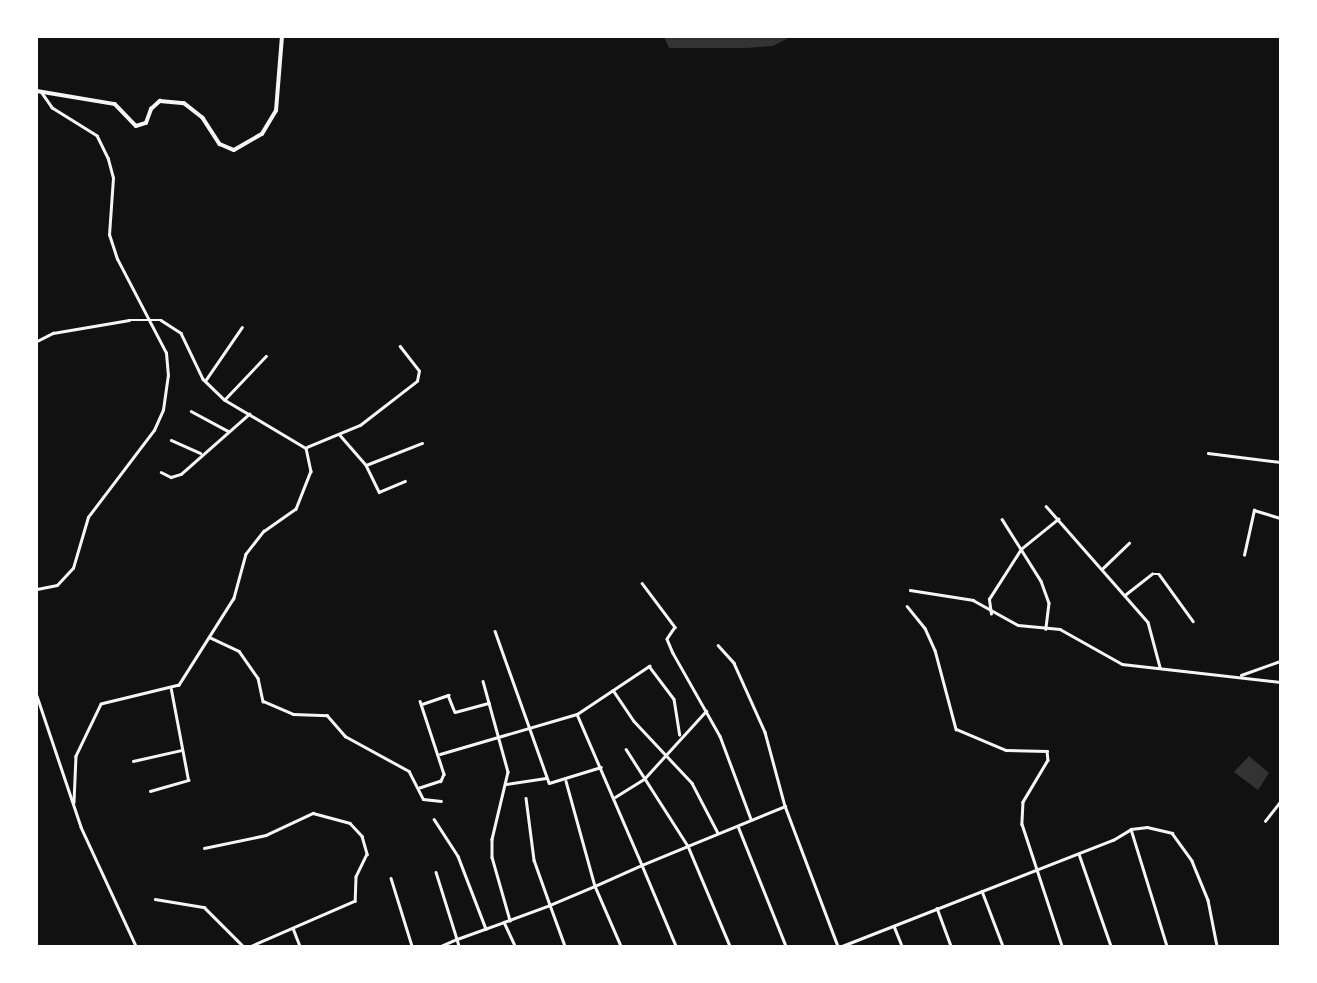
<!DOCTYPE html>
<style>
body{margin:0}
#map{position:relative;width:1317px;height:983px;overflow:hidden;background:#111;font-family:"Exo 2",sans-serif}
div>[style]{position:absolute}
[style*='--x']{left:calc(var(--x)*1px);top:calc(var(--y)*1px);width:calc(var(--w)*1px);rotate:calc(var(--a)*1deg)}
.water>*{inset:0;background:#333}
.minor>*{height:2.5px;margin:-1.25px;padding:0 1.25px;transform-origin:1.25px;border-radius:1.25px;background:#f5f5f5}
.secondary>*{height:3.5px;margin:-1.75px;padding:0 1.75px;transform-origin:1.75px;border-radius:1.75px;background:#f5f5f5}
span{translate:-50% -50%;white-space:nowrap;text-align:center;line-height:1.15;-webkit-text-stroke:5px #fff;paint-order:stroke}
.frame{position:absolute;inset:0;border:38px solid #fff;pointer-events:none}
</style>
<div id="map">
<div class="water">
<i style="clip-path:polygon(664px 37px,790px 37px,773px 46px,746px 48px,669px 48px)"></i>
<i style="clip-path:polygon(1249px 756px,1269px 773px,1258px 790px,1234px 772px)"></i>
</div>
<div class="minor">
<i style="--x:37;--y:341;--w:18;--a:-27"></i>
<i style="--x:53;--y:333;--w:77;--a:-9.7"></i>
<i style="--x:129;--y:320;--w:32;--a:0"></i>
<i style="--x:161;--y:320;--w:24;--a:33"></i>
<i style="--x:181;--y:333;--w:51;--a:64.4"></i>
<i style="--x:203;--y:379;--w:30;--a:44"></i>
<i style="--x:225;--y:400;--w:94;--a:30.7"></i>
<i style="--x:306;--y:448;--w:24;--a:78"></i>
<i style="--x:311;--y:471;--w:41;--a:111.5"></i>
<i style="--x:296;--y:509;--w:39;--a:145"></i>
<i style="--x:264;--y:531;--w:29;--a:128"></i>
<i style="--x:246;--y:554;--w:46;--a:105.3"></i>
<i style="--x:234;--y:598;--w:103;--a:122.3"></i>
<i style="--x:179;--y:685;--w:80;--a:166.3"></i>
<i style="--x:101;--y:704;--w:58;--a:115.7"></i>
<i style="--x:76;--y:756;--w:46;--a:92.5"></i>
<i style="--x:205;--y:381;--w:65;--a:-55.6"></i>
<i style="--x:225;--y:399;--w:59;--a:-46.4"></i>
<i style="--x:191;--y:411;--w:42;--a:28.4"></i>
<i style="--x:340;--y:435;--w:40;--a:49"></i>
<i style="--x:366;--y:465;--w:30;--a:64"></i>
<i style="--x:379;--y:492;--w:28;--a:-23"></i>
<i style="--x:171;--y:440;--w:32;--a:24"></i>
<i style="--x:307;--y:447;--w:57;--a:-22.5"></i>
<i style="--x:360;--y:425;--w:72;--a:-37.7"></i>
<i style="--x:417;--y:381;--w:10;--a:-79"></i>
<i style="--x:419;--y:371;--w:31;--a:-128"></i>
<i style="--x:1208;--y:453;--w:73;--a:7.1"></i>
<i style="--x:366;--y:465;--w:60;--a:-21.4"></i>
<i style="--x:161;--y:472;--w:11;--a:27"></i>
<i style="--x:171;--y:477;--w:10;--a:-17"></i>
<i style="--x:181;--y:474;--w:91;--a:-41.4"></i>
<i style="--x:1046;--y:506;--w:154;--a:48.7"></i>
<i style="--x:1148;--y:622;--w:47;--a:75.1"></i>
<i style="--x:1002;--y:519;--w:73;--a:57.8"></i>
<i style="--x:1041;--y:581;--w:23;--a:70"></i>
<i style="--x:1049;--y:603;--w:26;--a:97"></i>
<i style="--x:1244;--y:555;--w:46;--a:-77.5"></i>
<i style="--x:1254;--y:510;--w:27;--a:17"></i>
<i style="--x:1103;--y:568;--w:36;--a:-44"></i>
<i style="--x:642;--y:583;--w:55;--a:53.1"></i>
<i style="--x:675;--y:627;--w:14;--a:124"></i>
<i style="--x:667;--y:639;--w:15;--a:67"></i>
<i style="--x:673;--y:653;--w:95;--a:60.5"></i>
<i style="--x:720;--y:736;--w:89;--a:69.5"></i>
<i style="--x:37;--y:589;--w:20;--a:-11"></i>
<i style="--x:57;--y:585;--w:23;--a:-47"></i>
<i style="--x:73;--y:568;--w:53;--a:-73.6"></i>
<i style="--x:88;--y:517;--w:109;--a:-52.8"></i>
<i style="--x:154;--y:430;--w:22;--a:-66"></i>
<i style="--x:163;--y:410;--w:34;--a:-82"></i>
<i style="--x:168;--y:376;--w:23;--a:-95"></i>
<i style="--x:166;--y:353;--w:106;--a:-117.5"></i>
<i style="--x:117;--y:259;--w:25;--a:-108"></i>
<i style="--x:109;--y:235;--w:57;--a:-86"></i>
<i style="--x:113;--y:178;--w:20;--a:-105"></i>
<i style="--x:108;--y:159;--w:25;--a:-116"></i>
<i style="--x:97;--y:136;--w:53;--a:-148.1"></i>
<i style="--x:52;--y:108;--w:19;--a:-125"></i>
<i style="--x:910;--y:590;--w:64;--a:9"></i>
<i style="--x:973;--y:600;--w:51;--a:29.1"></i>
<i style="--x:1018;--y:625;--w:42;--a:5.4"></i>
<i style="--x:1060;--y:629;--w:71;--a:29.4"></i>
<i style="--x:1122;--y:664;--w:159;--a:6.5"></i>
<i style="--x:1126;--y:594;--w:33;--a:-38"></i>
<i style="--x:1152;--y:574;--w:7;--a:0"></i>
<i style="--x:1159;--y:574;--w:58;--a:54.1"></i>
<i style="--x:907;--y:606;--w:28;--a:51"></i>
<i style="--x:925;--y:628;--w:24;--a:66"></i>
<i style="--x:935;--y:650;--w:82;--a:75.1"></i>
<i style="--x:956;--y:729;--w:54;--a:22.8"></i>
<i style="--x:1006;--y:750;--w:41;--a:1.4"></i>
<i style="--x:1047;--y:751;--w:9;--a:84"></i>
<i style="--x:1048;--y:760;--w:49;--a:120.8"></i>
<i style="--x:1023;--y:802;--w:22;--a:93"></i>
<i style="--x:1022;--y:824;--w:128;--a:71.8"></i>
<i style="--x:991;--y:614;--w:15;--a:-98"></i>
<i style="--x:989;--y:599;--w:59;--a:-57.4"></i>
<i style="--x:1021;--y:549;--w:48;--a:-39"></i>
<i style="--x:495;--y:631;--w:161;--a:70.4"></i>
<i style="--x:549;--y:783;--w:54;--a:-17.1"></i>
<i style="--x:209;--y:637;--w:33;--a:25"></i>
<i style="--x:239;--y:651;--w:33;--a:55"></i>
<i style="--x:258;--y:678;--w:24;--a:78"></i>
<i style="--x:263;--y:701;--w:33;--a:23"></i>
<i style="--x:293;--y:714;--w:34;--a:2"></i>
<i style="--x:327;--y:715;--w:28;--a:49"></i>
<i style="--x:345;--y:736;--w:73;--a:28.7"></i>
<i style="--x:409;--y:771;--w:31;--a:63"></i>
<i style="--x:423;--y:799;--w:18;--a:6"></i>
<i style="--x:718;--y:645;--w:24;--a:48"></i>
<i style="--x:734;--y:663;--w:76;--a:65.8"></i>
<i style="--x:765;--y:732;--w:77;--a:74.9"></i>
<i style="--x:785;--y:806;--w:150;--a:69.3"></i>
<i style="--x:1241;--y:675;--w:41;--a:-19.7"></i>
<i style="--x:483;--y:681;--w:94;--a:74.6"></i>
<i style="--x:508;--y:772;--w:69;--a:103.4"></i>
<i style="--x:492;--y:839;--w:18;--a:90"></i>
<i style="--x:492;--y:857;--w:66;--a:74.1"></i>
<i style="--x:613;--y:690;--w:37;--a:56"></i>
<i style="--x:634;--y:721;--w:85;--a:46.9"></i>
<i style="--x:692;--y:783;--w:56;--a:62.5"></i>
<i style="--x:37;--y:696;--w:138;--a:71.4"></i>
<i style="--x:81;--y:827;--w:131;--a:65.2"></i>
<i style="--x:420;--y:701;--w:77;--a:71.8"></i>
<i style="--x:444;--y:774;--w:8;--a:113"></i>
<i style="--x:441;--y:781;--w:22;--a:162"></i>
<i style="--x:422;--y:704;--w:28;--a:-19"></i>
<i style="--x:448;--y:695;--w:18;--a:68"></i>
<i style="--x:455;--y:712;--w:35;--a:-15"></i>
<i style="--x:577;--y:714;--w:164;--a:66.7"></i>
<i style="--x:642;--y:865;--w:50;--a:-22.4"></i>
<i style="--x:688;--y:846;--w:108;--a:67.2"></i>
<i style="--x:626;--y:749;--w:115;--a:57.4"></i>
<i style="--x:688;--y:846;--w:105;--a:-22.4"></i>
<i style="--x:440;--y:754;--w:143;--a:-16.3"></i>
<i style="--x:577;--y:714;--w:87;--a:-33.7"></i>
<i style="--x:649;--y:666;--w:41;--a:52.9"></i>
<i style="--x:674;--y:699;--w:36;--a:81"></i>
<i style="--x:133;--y:761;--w:50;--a:-12.7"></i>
<i style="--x:566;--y:781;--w:109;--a:74.6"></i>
<i style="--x:595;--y:886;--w:51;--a:-24.1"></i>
<i style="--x:642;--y:865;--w:88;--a:67.2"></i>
<i style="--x:506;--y:784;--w:40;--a:-8.5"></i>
<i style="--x:150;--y:791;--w:40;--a:-16"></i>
<i style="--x:188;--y:780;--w:92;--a:-100.7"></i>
<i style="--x:615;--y:797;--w:34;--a:-32"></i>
<i style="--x:644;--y:779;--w:92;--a:-47.6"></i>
<i style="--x:526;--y:798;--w:63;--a:82.6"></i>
<i style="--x:534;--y:860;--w:48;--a:70.4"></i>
<i style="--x:550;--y:905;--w:49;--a:-22.9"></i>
<i style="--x:595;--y:886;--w:65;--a:66.6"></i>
<i style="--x:434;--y:819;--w:44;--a:57"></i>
<i style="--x:458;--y:856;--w:78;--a:69"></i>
<i style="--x:1265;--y:821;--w:24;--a:-52"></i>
<i style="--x:738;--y:826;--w:129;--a:68.2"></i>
<i style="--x:1131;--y:829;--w:122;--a:72.9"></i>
<i style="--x:204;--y:848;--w:63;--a:-11.8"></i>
<i style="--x:266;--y:835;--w:52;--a:-25.1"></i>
<i style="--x:313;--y:813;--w:38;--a:15"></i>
<i style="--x:350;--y:823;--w:18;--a:47"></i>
<i style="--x:362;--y:836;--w:19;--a:74"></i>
<i style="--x:367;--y:854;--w:25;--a:116"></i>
<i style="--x:356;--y:877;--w:24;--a:92"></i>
<i style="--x:355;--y:901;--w:112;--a:156.4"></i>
<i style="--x:1079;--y:854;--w:97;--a:70.8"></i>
<i style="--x:436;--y:872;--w:70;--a:72.6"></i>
<i style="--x:457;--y:939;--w:50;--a:-19.9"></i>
<i style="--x:504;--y:922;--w:26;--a:65"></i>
<i style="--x:391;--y:878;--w:71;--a:72.8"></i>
<i style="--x:982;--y:891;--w:59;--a:69.1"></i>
<i style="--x:155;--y:899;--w:50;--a:9.3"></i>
<i style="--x:204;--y:907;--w:55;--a:45"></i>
<i style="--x:937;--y:908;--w:40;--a:69.8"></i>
<i style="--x:504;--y:922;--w:49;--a:-20.3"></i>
<i style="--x:550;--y:905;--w:44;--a:69.9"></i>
<i style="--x:894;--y:926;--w:22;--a:68"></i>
<i style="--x:293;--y:928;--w:19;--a:69"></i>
<i style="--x:441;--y:946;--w:17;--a:-24"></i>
<i style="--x:457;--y:939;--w:7;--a:74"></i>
<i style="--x:842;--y:946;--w:291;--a:-21.4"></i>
<i style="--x:1113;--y:840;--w:21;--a:-31"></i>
<i style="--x:1131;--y:829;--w:16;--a:-7"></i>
<i style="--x:1147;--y:827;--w:26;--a:13"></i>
<i style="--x:1172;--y:833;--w:34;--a:54"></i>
<i style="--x:1192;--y:861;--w:42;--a:67.7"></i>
<i style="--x:1208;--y:900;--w:47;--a:78.9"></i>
</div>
<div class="secondary">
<i style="--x:37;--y:91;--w:79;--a:9.5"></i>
<i style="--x:115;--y:104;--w:30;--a:46"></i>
<i style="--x:136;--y:126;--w:10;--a:-17"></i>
<i style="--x:146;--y:123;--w:15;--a:-70"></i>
<i style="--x:151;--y:109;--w:12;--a:-42"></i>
<i style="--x:160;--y:101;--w:24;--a:5"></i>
<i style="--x:184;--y:103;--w:24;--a:38"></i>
<i style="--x:203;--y:118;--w:31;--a:57"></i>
<i style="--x:220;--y:144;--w:15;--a:23"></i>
<i style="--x:234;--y:150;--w:32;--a:-30"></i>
<i style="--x:262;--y:134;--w:27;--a:-59"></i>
<i style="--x:276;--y:111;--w:74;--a:-85.4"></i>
</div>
<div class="frame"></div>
</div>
